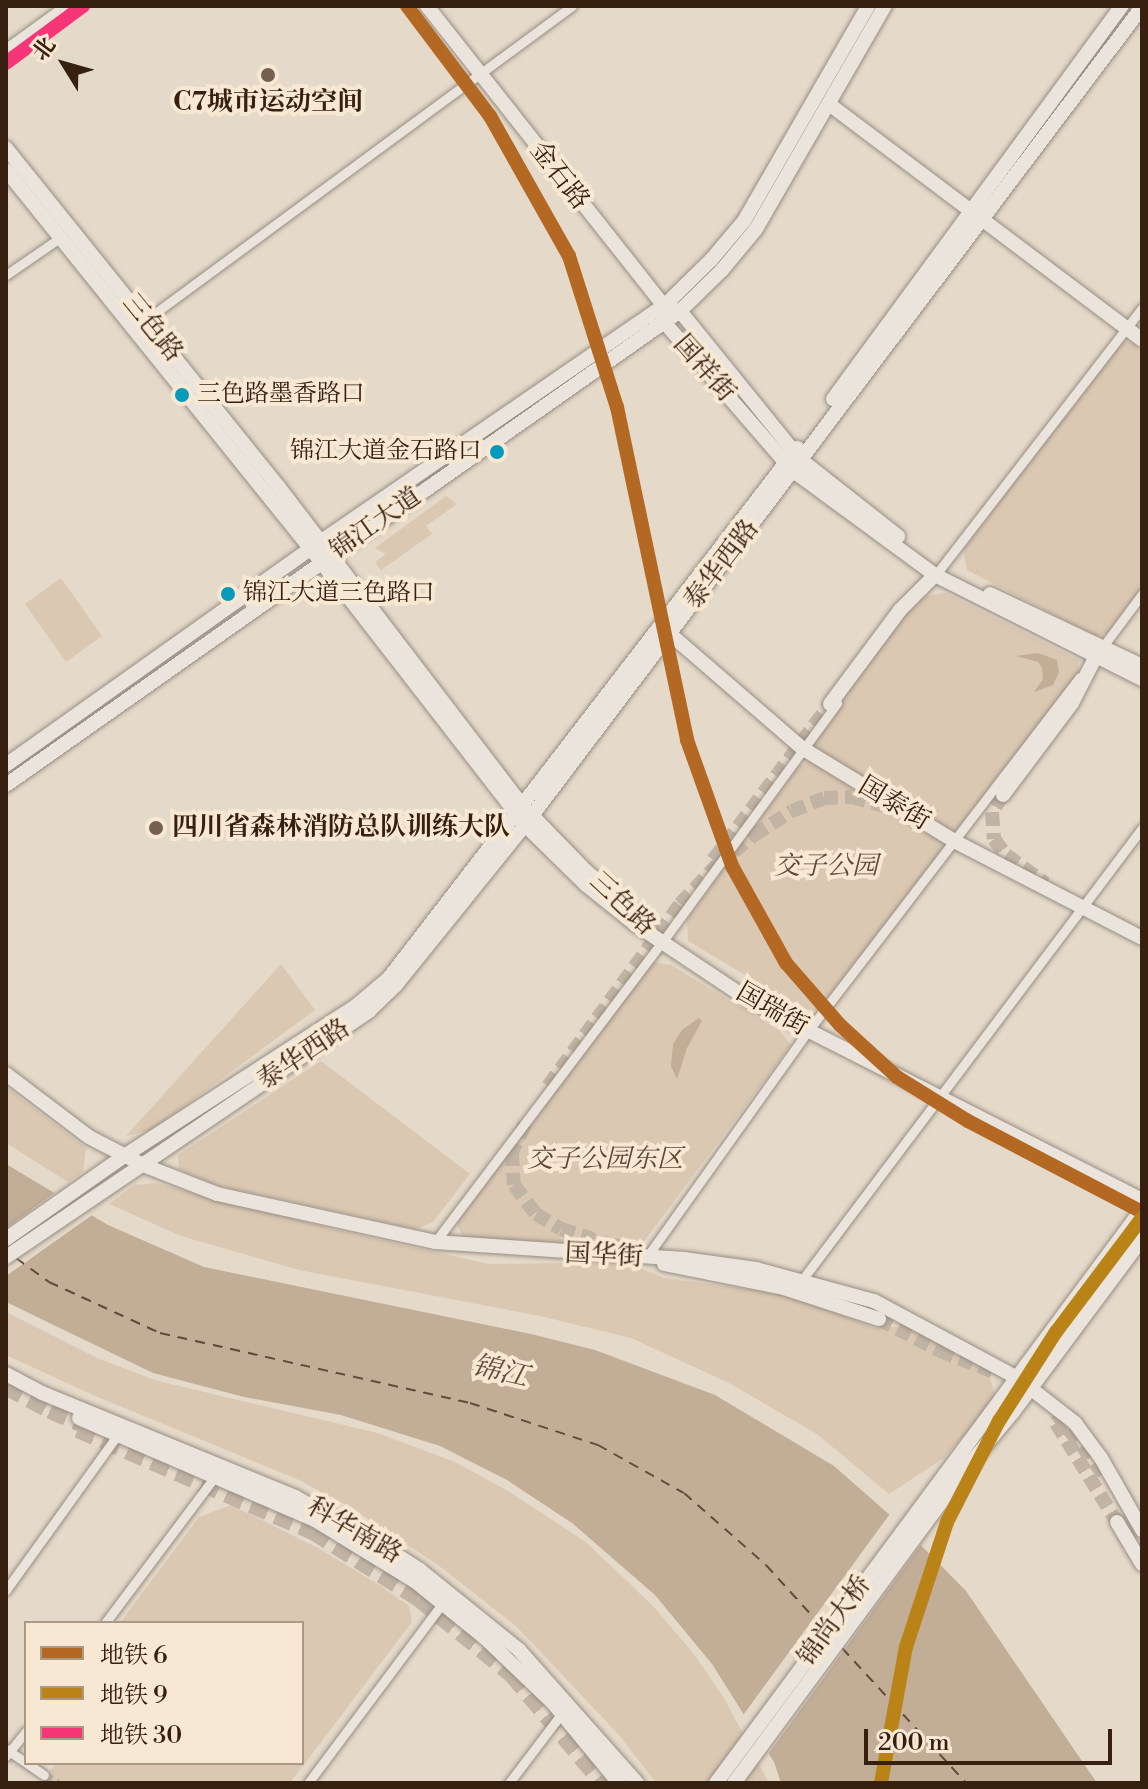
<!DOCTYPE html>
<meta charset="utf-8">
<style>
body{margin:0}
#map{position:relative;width:1148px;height:1789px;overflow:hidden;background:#e5d9c9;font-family:"Libre Bodoni","Noto Serif SC",serif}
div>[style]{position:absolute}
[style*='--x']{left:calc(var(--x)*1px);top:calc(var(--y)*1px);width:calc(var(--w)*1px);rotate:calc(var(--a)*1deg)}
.green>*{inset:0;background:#dbc8b2}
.water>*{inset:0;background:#c2ae97}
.pier>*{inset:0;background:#e5d9c9}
.ferry>*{height:2px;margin-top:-1px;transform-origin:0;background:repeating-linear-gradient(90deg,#634b39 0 10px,transparent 0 18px)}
.street-tunnel>*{height:9px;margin-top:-4.5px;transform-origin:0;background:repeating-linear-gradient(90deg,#c2b4a4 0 9px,transparent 0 13.5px)}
.secondary-tunnel>*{height:14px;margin-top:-7px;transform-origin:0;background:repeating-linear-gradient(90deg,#c2b4a4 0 14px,transparent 0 21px)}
.highway-tunnel>*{height:18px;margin-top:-9px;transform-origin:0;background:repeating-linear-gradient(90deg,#c2b4a4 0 18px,transparent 0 27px)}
.roads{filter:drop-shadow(0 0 2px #978e83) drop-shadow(0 0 2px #978e83)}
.street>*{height:9px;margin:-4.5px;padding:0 4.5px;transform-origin:4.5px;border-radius:4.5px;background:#eae4dc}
.secondary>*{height:14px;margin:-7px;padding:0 7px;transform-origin:7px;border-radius:7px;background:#eae4dc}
.metro-1>*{height:14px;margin:-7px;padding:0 7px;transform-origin:7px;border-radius:7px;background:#b36924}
.metro-2>*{height:14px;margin:-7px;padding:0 7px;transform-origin:7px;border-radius:7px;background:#b98318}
.metro-3>*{height:14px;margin:-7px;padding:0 7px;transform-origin:7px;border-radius:7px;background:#f63676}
.dots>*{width:22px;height:22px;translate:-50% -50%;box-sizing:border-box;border:4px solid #f7e8d3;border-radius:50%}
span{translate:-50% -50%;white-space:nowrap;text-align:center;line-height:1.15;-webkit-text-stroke:8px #f7e8d3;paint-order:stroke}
.bus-label{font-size:24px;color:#382011}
.left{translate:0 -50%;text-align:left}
.right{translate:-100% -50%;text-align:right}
.poi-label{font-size:26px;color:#382011;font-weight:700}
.street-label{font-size:26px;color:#382011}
.park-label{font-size:26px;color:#5e4734;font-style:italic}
.water-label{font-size:28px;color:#634b39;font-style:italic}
.frame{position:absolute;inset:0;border:8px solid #382011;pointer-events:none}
.legend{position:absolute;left:24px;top:1621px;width:280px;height:144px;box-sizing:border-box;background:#f7e8d3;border:2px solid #ab9885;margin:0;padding:10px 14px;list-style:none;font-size:24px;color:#382011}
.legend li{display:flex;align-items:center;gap:16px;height:40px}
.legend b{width:40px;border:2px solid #ab9885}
.north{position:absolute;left:24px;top:24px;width:80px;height:80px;-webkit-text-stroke:6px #f7e8d3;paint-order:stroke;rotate:307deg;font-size:22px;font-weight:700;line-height:32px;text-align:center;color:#382011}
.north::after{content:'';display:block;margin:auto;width:28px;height:36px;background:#382011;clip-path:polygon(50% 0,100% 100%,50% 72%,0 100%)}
.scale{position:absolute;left:864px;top:1729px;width:248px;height:36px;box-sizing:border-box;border:4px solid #382011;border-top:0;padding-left:10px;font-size:24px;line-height:28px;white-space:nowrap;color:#382011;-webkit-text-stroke:6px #f7e8d3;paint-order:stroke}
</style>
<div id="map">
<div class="green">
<i style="clip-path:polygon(1130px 342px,1142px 352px,1142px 586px,1107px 634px,1095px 636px,967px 570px,963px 550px,1120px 343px)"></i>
<i style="clip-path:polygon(446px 496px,457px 504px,426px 526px,432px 534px,381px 570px,375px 562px,386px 554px,375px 548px)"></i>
<i style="clip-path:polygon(61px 578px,102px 636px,66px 662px,25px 604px)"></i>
<i style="clip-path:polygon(946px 593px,1079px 660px,1079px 671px,962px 832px,950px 832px,815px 751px,812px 740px,919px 597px)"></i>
<i style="clip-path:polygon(810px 761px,943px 843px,942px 851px,818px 1010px,804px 1010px,688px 941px,687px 919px,799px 766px)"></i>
<i style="clip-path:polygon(652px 962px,671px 965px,780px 1031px,791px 1045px,639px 1248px,616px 1251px,466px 1240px,457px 1226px,460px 1218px)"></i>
<i style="clip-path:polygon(281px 964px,315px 1010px,152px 1130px,126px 1136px)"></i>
<i style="clip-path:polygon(321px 1061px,470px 1174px,433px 1222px,416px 1229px,216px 1185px,179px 1169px,178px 1155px)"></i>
<i style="clip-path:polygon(6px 1087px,86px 1148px,83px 1172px,68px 1182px,6px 1143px)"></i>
<i style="clip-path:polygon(156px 1183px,336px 1230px,489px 1264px,625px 1262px,664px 1278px,793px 1295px,873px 1328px,909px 1326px,988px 1370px,996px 1399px,944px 1458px,889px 1494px,817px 1434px,729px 1383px,631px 1338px,540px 1316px,299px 1270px,181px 1236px,109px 1204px,134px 1185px)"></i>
<i style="clip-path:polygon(6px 1312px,99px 1359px,158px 1381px,378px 1433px,455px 1462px,508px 1491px,586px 1542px,652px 1605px,694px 1654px,724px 1698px,769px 1783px,656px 1783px,619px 1735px,517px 1627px,438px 1565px,350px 1507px,299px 1480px,93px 1395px,6px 1355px)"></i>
<i style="clip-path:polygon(231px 1505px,318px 1548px,378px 1584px,409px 1606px,412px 1622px,290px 1783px,42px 1783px,54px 1766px,52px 1763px,302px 1763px,302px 1623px,120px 1623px,199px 1517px)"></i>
</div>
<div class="water">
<i style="clip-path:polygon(1038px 653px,1057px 660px,1059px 672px,1053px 685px,1034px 692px,1043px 679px,1042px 668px,1038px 662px,1016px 656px)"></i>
<i style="clip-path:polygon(699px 1018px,702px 1021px,687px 1048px,677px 1079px,671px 1066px,673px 1044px,682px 1030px)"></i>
<i style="clip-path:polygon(6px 1164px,108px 1225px,204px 1267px,531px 1334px,595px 1350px,715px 1395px,834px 1466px,900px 1524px,966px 1591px,1097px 1783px,781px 1783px,774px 1762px,712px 1664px,655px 1595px,572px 1523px,507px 1480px,440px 1446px,341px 1415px,244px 1397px,153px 1373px,6px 1302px)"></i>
</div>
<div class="pier">
<i style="clip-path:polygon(57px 1191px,95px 1213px,6px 1276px,6px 1228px)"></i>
<i style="clip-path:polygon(892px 1511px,923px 1542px,766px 1757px,741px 1718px)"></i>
</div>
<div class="ferry">
<i style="--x:16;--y:1258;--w:41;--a:36"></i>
<i style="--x:49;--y:1282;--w:122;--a:24.7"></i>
<i style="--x:160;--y:1333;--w:318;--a:12.7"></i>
<i style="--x:470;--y:1403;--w:135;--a:18.2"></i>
<i style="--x:598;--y:1445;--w:98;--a:29.2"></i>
<i style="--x:684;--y:1493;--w:109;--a:41.3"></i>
<i style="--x:766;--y:1565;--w:86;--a:47.8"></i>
<i style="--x:842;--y:1648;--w:183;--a:47.4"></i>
</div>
<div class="street-tunnel">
<i style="--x:44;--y:1775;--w:16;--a:30"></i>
</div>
<div class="secondary-tunnel">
<i style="--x:1003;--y:795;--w:20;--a:123"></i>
<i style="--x:992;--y:812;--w:27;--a:86"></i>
<i style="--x:994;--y:839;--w:20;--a:53"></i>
<i style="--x:1006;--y:855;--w:49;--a:35.9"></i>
<i style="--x:713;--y:860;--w:195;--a:-53.1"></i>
<i style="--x:548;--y:1086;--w:225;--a:-54"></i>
<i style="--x:680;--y:904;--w:54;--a:-46.5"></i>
<i style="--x:717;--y:865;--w:48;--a:-39"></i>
<i style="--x:754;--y:835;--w:45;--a:-32.3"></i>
<i style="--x:792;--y:811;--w:35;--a:-22"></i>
<i style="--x:824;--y:798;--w:28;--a:-2"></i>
<i style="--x:852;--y:797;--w:46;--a:15.3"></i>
<i style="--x:525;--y:1124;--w:31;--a:115"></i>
<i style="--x:512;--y:1152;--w:33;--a:87"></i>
<i style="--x:514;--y:1185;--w:36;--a:53"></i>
<i style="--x:536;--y:1214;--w:29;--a:31"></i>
<i style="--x:561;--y:1229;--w:49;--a:17.7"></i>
<i style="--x:608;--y:1244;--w:45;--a:10.3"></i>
<i style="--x:879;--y:1319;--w:69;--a:27.7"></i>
<i style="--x:940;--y:1351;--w:58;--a:21.3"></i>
<i style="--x:1056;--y:1413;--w:80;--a:52.1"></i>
<i style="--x:1056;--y:1423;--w:116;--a:58.4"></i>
</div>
<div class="highway-tunnel">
<i style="--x:6;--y:1386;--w:50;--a:28.6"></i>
<i style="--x:50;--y:1410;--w:47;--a:22.7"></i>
<i style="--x:78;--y:1429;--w:256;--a:23.5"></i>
<i style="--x:313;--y:1531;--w:125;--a:32.3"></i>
<i style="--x:419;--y:1598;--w:120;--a:39.3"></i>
<i style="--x:512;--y:1674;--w:142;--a:50.1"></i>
</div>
<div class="roads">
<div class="street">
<i style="--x:6;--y:48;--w:72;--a:-35.9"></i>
<i style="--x:6;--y:275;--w:67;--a:-34.6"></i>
<i style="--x:143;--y:322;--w:533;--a:-36.38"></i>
<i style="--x:934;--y:577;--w:340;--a:-52.3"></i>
<i style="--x:1101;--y:649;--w:69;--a:-53.3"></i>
<i style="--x:435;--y:1242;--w:378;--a:-52.9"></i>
<i style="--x:663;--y:941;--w:295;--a:-53.8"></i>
<i style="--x:646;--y:1258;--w:279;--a:-54.5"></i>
<i style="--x:808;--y:1031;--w:446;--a:-52.5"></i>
<i style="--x:802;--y:1280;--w:566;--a:-53.05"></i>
<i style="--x:6;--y:1590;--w:192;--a:-54.3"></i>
<i style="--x:105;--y:1623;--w:185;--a:-53.1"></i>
<i style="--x:6;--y:1749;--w:46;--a:34.4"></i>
<i style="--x:6;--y:1756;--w:32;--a:-51"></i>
<i style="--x:308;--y:1783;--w:229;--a:-53.2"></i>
<i style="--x:509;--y:1783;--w:88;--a:-52.9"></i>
</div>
<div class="secondary">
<i style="--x:427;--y:6;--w:382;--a:51.7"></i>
<i style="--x:829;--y:104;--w:392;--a:37"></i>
<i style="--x:6;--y:148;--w:434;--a:51.2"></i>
<i style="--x:278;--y:486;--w:403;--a:52.6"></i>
<i style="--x:523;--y:806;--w:91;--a:45.9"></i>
<i style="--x:586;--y:871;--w:60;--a:40.3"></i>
<i style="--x:6;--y:170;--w:486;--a:51.2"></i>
<i style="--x:311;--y:549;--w:349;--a:52.2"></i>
<i style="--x:525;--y:825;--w:84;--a:44.5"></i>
<i style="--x:585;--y:884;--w:64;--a:38.7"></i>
<i style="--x:635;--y:924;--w:141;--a:33.7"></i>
<i style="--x:752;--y:1002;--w:437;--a:26.9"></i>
<i style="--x:672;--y:309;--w:8;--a:14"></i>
<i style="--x:680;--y:311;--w:191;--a:51"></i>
<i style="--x:800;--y:459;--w:125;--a:38.2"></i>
<i style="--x:665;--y:314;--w:9;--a:90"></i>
<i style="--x:665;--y:323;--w:194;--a:49.2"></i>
<i style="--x:792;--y:470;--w:177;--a:36.3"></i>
<i style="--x:935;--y:575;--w:232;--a:26.7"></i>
<i style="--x:833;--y:399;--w:488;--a:-53.7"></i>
<i style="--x:990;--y:594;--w:168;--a:25.3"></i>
<i style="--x:670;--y:634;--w:174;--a:40.8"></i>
<i style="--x:802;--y:748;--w:180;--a:31.4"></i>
<i style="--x:956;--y:842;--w:209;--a:27.3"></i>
<i style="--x:830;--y:704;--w:117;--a:-53.3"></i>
<i style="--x:900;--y:610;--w:49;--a:-45"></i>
<i style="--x:6;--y:765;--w:385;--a:-35.4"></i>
<i style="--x:320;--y:542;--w:417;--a:-34.5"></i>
<i style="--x:664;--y:306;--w:66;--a:-44.4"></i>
<i style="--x:711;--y:260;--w:51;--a:-49.8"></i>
<i style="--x:744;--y:221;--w:248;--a:-60"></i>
<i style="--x:6;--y:785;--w:824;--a:-35.12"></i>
<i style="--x:680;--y:311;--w:59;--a:-44.3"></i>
<i style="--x:722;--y:270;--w:53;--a:-50.3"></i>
<i style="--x:756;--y:229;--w:258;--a:-60"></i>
<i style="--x:1003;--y:795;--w:115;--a:-53.1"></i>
<i style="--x:1072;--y:703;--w:53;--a:-62.9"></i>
<i style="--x:6;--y:1074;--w:104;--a:37.2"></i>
<i style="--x:89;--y:1137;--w:61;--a:27.4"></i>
<i style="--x:143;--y:1165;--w:79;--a:21.4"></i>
<i style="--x:217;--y:1194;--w:223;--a:12.4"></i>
<i style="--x:435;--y:1242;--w:250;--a:3.9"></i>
<i style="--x:684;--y:1259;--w:73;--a:7.9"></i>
<i style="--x:756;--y:1269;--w:122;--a:15.2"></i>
<i style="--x:874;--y:1301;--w:161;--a:28.2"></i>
<i style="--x:1016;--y:1377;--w:75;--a:37.9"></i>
<i style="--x:1075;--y:1423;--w:44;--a:53.4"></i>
<i style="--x:1101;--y:1458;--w:83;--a:60.3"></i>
<i style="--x:6;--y:1239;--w:144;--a:-35.1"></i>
<i style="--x:124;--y:1156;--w:278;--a:-32.9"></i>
<i style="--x:357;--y:1005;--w:42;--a:-40.2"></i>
<i style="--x:389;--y:978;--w:669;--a:-52.41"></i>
<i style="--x:6;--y:1257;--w:439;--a:-34.1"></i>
<i style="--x:369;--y:1011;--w:36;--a:-44"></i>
<i style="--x:395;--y:986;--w:207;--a:-51.1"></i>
<i style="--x:525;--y:825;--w:1025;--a:-52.97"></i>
<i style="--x:664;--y:1264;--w:122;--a:11.3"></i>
<i style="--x:784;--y:1288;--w:100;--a:18.1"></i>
<i style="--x:6;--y:1374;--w:41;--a:27.8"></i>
<i style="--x:42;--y:1393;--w:274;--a:22.3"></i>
<i style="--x:295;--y:1497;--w:94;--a:28.8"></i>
<i style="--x:377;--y:1542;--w:51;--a:33.1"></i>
<i style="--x:420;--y:1570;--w:127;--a:38.9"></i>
<i style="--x:519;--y:1650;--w:178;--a:48.4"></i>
<i style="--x:79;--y:1418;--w:257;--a:23.4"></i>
<i style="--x:315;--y:1520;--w:119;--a:31.5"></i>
<i style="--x:416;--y:1582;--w:89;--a:39.1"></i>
<i style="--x:485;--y:1638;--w:94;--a:43.7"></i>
<i style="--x:553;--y:1703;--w:104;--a:50.5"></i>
<i style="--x:1117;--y:1522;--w:49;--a:59.2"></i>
<i style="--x:716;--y:1783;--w:715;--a:-53.42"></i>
<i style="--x:734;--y:1783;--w:394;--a:-53.6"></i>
<i style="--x:968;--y:1466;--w:70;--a:-50.2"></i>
<i style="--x:1013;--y:1412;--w:216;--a:-53.3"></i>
</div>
</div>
<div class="metro-1">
<i style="--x:407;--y:6;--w:138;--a:53"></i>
<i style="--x:490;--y:116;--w:161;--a:60.6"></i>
<i style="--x:569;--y:256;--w:158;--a:72.4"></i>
<i style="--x:617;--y:407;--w:340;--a:78.1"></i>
<i style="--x:687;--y:740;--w:134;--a:70.3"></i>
<i style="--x:732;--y:866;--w:111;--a:60.9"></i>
<i style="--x:786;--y:963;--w:82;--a:48.9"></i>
<i style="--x:840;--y:1025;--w:77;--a:42.4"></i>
<i style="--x:897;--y:1077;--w:84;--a:31.8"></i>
<i style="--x:968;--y:1121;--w:196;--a:27.6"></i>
</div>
<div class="metro-2">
<i style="--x:881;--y:1783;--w:138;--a:-79.6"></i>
<i style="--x:906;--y:1647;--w:132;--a:-71.8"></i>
<i style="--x:947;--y:1522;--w:114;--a:-62.8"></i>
<i style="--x:999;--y:1421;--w:106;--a:-57.4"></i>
<i style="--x:1056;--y:1332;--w:143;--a:-53"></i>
</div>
<div class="metro-3">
<i style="--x:6;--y:63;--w:96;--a:-36.5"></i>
</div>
<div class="dots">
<i style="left:268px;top:75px;background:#756151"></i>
<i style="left:182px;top:395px;background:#069bbb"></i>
<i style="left:497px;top:452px;background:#069bbb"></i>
<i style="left:228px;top:594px;background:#069bbb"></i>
<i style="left:156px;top:828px;background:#756151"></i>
</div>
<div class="bus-label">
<span class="left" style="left:197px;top:395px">三色路墨香路口</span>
<span class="right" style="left:482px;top:452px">锦江大道金石路口</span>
<span class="left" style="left:243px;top:594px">锦江大道三色路口</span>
</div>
<div class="poi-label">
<span style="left:268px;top:103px">C7城市运动空间</span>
<span class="left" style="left:172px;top:828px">四川省森林消防总队训练大队</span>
</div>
<div class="street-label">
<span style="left:559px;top:176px;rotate:52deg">金石路</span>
<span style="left:152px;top:328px;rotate:51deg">三色路</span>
<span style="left:704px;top:369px;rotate:49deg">国祥街</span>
<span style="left:376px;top:524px;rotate:-35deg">锦江大道</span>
<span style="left:722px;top:565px;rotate:-53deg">泰华西路</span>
<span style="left:894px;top:804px;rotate:31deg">国泰街</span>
<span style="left:622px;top:904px;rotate:43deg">三色路</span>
<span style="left:772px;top:1010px;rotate:30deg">国瑞街</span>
<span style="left:304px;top:1055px;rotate:-34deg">泰华西路</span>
<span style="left:604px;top:1256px;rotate:3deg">国华街</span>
<span style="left:354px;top:1531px;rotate:30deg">科华南路</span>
<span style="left:835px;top:1621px;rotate:-54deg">锦尚大桥</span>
</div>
<div class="park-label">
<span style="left:826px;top:867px">交子公园</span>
<span style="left:605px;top:1160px">交子公园东区</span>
</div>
<div class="water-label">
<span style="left:500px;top:1372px;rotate:13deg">锦江</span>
</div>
<div class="frame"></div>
<ul class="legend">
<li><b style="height:10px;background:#b36924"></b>地铁 6</li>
<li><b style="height:10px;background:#b98318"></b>地铁 9</li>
<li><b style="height:10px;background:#f63676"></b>地铁 30</li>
</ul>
<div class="north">北</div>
<div class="scale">200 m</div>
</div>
